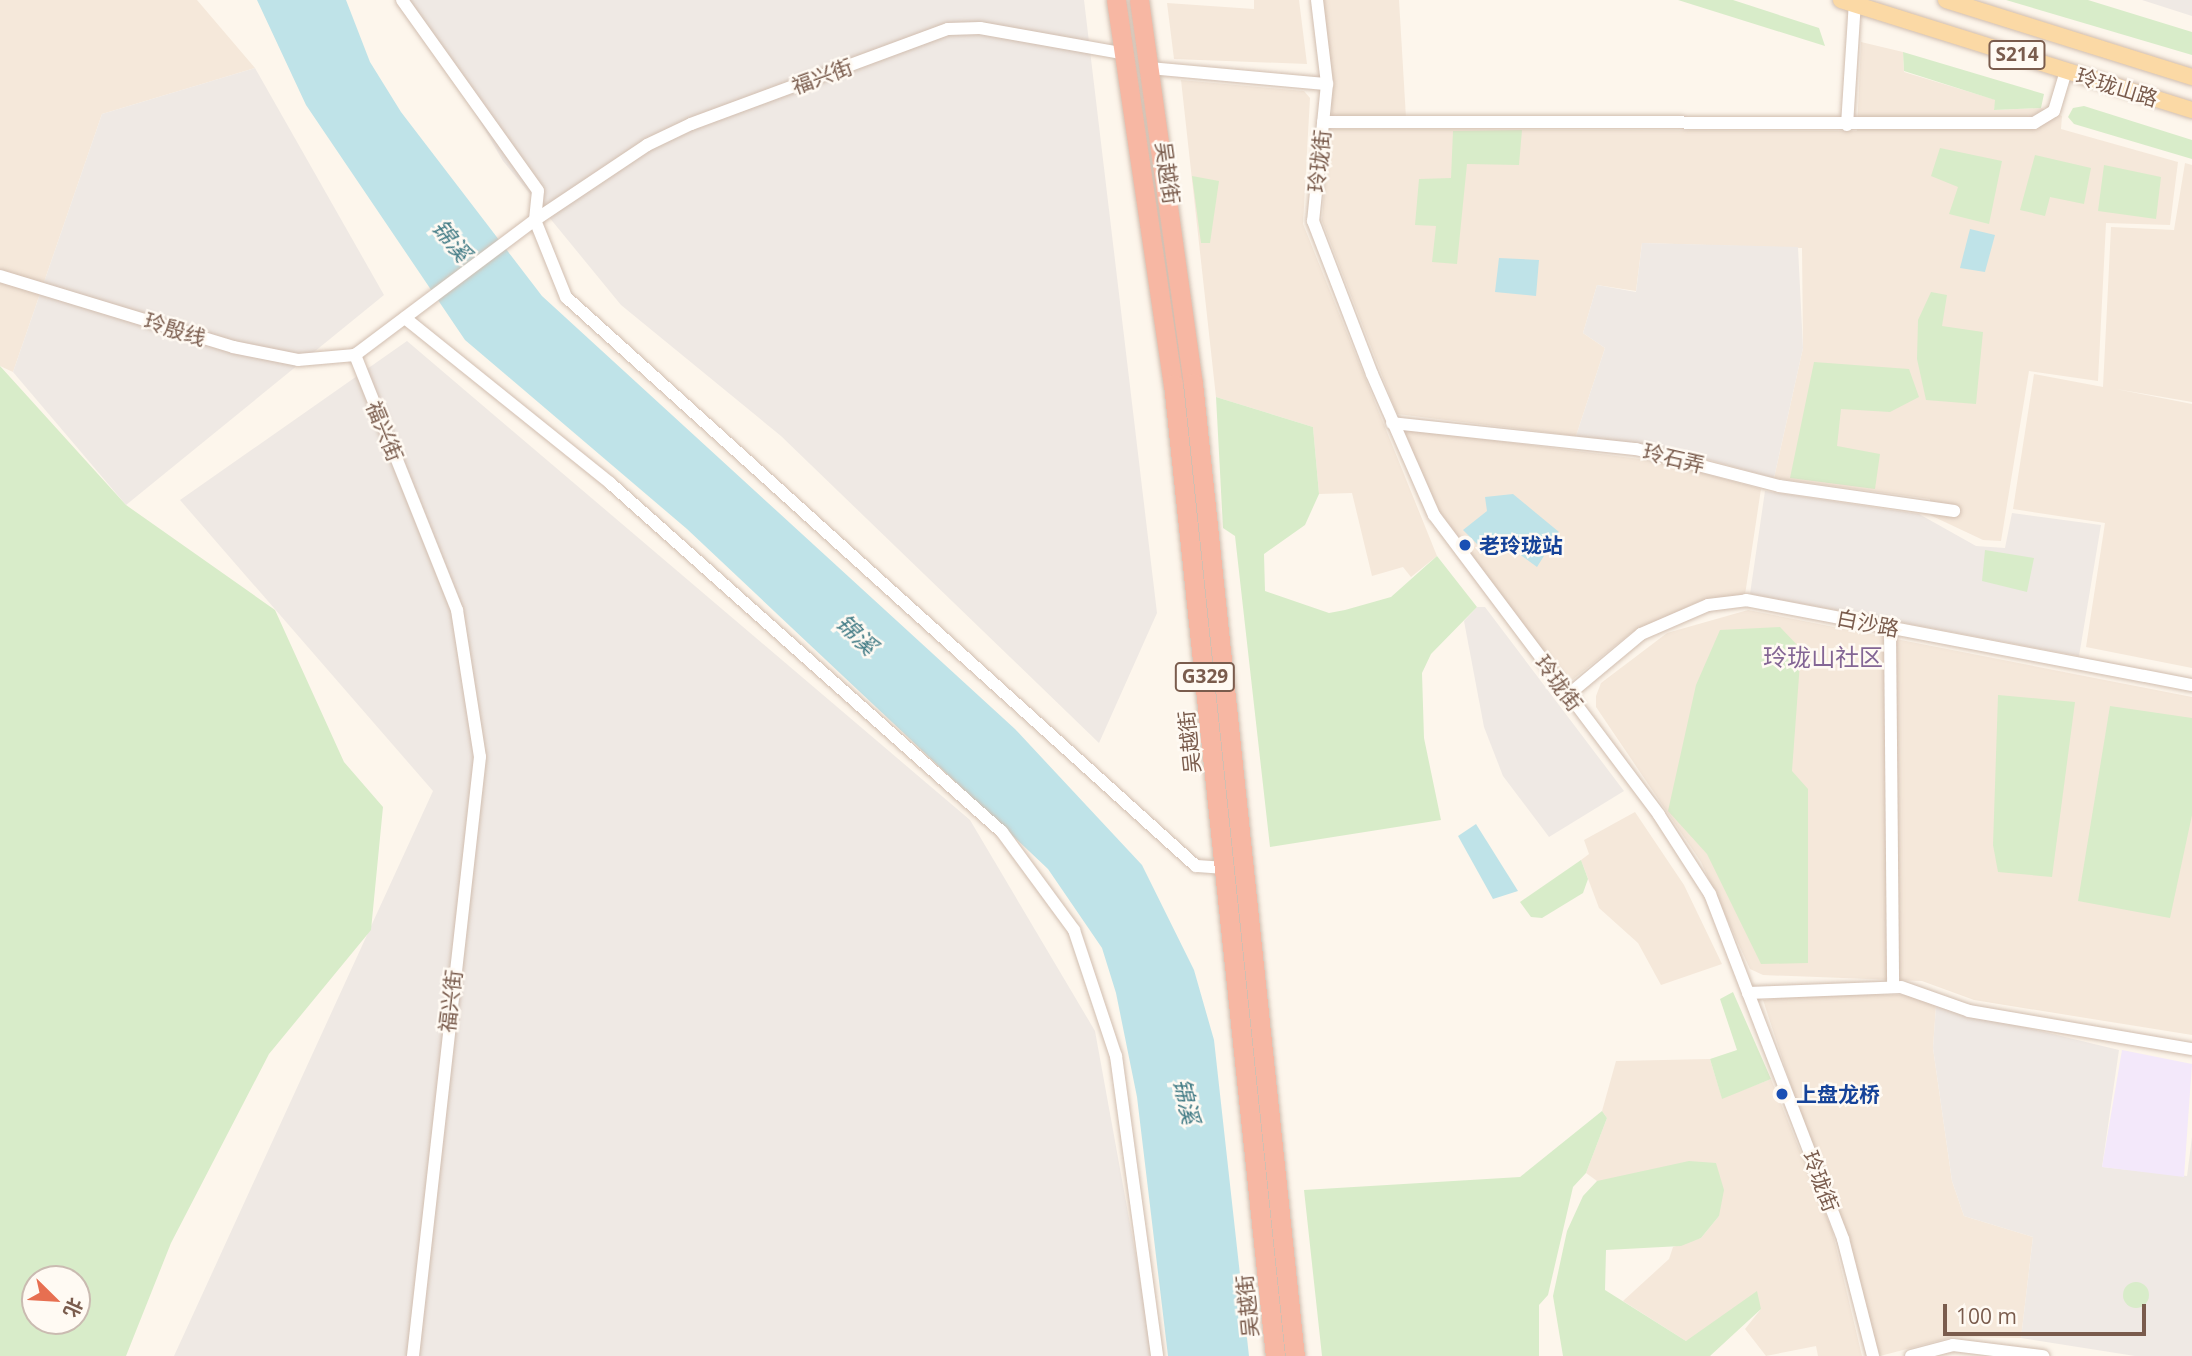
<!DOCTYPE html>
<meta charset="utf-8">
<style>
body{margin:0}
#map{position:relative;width:2192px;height:1356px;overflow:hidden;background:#fdf6ec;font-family:"Open Sans","Noto Sans SC",sans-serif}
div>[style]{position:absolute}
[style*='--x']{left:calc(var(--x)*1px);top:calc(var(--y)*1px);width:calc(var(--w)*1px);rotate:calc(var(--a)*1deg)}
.residential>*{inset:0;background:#f5e8da}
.industrial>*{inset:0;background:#efe9e4}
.education>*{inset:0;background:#f3e8fa}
.green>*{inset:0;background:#d8ecc9}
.round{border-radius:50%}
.water>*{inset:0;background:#bfe3e8}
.roads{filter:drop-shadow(0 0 2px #d1beb0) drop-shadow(0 0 2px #d1beb0)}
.minor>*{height:12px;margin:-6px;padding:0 6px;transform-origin:6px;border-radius:6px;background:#fff}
.major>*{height:16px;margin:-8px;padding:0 8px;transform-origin:8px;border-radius:8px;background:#fbd9a5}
.highway>*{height:19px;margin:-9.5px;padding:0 9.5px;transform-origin:9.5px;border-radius:9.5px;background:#f7b7a3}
.dots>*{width:19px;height:19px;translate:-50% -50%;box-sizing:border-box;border:4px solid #fffaf3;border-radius:50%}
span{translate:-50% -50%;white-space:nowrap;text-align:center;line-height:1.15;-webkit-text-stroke:5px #fffaf3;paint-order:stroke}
.shield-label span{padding:2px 5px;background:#fffaf3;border:2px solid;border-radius:5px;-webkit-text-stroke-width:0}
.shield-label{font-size:19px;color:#7a5c4d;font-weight:700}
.street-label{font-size:21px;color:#7a5c4d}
.transit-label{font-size:21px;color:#164399;font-weight:700}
.left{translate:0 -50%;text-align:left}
.water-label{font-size:23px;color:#437c86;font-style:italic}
.quarter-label{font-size:24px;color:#846695}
.north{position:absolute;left:21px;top:1265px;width:70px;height:70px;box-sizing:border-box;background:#fffaf3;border:2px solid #cabbb1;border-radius:50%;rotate:114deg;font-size:19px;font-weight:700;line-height:28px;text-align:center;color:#7a5c4d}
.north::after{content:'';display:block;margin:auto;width:24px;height:32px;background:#e76f51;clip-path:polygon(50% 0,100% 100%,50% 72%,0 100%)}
.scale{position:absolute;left:1943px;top:1304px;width:203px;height:32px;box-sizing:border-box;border:4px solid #7a5c4d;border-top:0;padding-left:9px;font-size:21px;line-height:24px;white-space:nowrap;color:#7a5c4d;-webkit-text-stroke:5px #fffaf3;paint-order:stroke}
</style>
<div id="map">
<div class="residential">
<i style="clip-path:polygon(0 0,197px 0,255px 68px,102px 114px,13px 372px,0 366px)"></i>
<i style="clip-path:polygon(1254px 0,1299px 0,1307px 64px,1174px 59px,1167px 3px,1254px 9px)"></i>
<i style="clip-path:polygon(1323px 0,1399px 0,1406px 118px,1332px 116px)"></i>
<i style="clip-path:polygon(1861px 42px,1903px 52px,1904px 72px,1996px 100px,1994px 110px,2041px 108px,2062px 116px,2061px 129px,2178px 162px,2170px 225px,2106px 223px,2098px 381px,2029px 371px,2001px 541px,1983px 540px,1930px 515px,1930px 499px,1774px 478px,1803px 348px,1802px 248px,1642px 243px,1636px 291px,1597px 285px,1583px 333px,1605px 348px,1576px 436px,1397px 414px,1322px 221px,1328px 129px,1857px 131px)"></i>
<i style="clip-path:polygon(1181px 80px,1304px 91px,1310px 98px,1303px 224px,1437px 556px,1411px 577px,1403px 567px,1372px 576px,1352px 493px,1319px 494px,1313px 427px,1216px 397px)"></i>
<i style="clip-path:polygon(2185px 163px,2192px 165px,2192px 402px,2116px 389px,2192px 404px,2192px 668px,2086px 647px,2105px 523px,2013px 509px,2034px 374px,2103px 387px,2111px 227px,2174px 230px)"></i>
<i style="clip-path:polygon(1403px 429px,1663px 462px,1761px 489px,1745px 595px,1700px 601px,1631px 633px,1567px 684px,1439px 511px)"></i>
<i style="clip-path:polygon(1748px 610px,2192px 697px,2192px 1035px,1974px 1000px,1922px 981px,1763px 975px,1750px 969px,1701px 862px,1596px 707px,1596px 696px,1601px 683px,1667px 633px)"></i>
<i style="clip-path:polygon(1635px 812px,1684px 885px,1722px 964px,1661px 985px,1638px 943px,1599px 908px,1581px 860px,1589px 854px,1584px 840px)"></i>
<i style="clip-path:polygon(1825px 994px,1912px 995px,1936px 1006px,1933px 1048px,1952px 1181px,1964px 1216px,2033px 1237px,2021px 1338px,1953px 1337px,1880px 1356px,1763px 1000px)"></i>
<i style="clip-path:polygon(1710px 1059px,1722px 1098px,1771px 1079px,1832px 1230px,1862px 1356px,1818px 1356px,1816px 1346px,1766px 1356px,1745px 1329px,1761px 1309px,1686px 1341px,1623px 1301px,1669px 1259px,1673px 1247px,1701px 1238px,1719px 1216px,1650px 1170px,1619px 1181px,1597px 1181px,1586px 1173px,1607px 1118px,1602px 1111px,1616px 1061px)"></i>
</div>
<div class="industrial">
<i style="clip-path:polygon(409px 0,1084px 0,1157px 613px,1099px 743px,781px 436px,621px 305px,503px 161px)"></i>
<i style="clip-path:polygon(2142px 0,2192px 0,2192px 16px)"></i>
<i style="clip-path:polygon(255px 68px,384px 295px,126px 505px,13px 372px,102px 114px)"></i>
<i style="clip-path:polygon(1642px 243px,1798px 247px,1803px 348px,1774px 478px,1666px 448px,1576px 436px,1605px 348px,1583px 333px,1597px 285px,1636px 292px)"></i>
<i style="clip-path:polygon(407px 341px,970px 820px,1095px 1031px,1154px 1356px,174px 1356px,433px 791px,180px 500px)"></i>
<i style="clip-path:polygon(1765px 491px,1919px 514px,1976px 546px,2005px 548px,2012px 513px,2101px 525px,2079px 656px,1750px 594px)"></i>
<i style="clip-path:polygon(1477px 607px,1485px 607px,1624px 791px,1549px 837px,1503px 776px,1484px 727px,1464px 621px)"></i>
<i style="clip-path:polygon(1936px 1006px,2119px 1050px,2102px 1167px,2187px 1176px,2192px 1137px,2192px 1356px,2135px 1356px,2021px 1338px,2033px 1237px,1964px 1216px,1952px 1181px,1933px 1048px)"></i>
</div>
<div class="education">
<i style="clip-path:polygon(2122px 1050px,2192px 1064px,2184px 1177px,2102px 1167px)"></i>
</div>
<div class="green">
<i style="clip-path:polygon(1678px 0,1733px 0,1819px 28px,1825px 46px)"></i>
<i style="clip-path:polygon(2006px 0,2088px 0,2192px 32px,2192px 55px)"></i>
<i style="clip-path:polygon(1903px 52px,2044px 94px,2041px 108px,1994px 110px,1995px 100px,1904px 71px)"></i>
<i style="clip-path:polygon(2084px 106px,2192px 140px,2192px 159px,2074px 124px,2068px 117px,2073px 108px)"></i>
<i style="clip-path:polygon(1522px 130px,1519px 165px,1467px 164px,1457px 264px,1432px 262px,1436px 226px,1415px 225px,1419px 179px,1451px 178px,1453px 131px)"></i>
<i style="clip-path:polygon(1940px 148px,2002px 161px,1989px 224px,1949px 214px,1958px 187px,1931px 176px)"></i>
<i style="clip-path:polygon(2035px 155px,2091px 168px,2084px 204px,2050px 197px,2045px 216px,2020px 210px)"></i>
<i style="clip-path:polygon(2104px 165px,2161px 177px,2156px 219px,2098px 211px)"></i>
<i style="clip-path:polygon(1192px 176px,1219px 181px,1210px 243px,1201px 243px)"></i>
<i style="clip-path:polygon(1931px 292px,1947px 295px,1942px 326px,1983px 332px,1976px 404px,1926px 400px,1917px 359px,1918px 320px)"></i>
<i style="clip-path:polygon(1814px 362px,1909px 369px,1919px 397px,1890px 412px,1841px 409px,1837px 446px,1880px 454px,1875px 489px,1790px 478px)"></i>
<i style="clip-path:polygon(evenodd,0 366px,126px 505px,275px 610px,344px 762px,383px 807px,371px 930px,269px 1054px,171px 1243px,126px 1356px,0 1356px,0 366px,77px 1279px,77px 1321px,35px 1321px,35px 1279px,77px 1279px)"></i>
<i style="clip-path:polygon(1216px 397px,1313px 427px,1319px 494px,1305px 525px,1264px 554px,1265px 591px,1329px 613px,1345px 610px,1391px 597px,1437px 556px,1477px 607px,1431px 654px,1422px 673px,1424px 738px,1441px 820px,1270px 847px,1235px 536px,1223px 528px)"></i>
<i style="clip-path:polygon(1985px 550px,2034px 558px,2027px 592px,1982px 581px)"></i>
<i style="clip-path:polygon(1780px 627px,1801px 649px,1792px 771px,1808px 789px,1808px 963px,1761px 964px,1707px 854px,1668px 811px,1696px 685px,1720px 630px)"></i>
<i style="clip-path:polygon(1998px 695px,2075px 702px,2052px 877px,1998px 872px,1993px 845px)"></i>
<i style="clip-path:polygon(2110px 706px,2192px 718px,2192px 815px,2170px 918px,2078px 901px)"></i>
<i style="clip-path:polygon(1581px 860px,1588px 879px,1583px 893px,1542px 918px,1531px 917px,1520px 902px)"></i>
<i style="clip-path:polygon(1733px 992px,1771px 1079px,1722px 1099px,1710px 1059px,1737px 1050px,1720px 999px)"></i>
<i style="clip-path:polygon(1602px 1111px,1607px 1118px,1586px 1173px,1573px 1187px,1548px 1295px,1539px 1305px,1539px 1356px,1322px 1356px,1304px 1190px,1520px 1177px)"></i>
<i style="clip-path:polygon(1689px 1161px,1716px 1163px,1724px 1190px,1719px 1216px,1701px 1238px,1681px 1246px,1606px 1250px,1605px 1290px,1686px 1341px,1757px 1291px,1761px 1309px,1710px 1356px,1563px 1356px,1553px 1296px,1567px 1231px,1583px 1196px,1597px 1181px)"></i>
<i class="round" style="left:2123px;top:1282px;width:26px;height:26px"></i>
</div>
<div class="water">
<i style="clip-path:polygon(257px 0,346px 0,370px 62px,401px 112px,542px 296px,1015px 729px,1142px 865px,1194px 970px,1214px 1040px,1249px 1356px,1168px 1356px,1137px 1097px,1116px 993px,1102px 948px,1048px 869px,687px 529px,465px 340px,306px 105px)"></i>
<i style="clip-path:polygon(1970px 229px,1995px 235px,1985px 272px,1960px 268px)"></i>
<i style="clip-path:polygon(1499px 258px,1539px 260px,1536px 296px,1495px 292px)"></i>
<i style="clip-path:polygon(1513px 494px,1559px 532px,1537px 567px,1503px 542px,1481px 548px,1463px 530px,1487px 511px,1485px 497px)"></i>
<i style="clip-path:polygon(1476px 824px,1518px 891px,1493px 899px,1458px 836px)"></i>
</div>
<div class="roads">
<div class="minor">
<i style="--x:402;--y:0;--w:234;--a:54.5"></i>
<i style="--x:538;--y:191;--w:29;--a:96"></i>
<i style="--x:535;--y:220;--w:83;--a:68.1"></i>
<i style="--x:566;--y:297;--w:849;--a:42.09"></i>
<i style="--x:1196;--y:866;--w:30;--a:4"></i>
<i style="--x:1317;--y:0;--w:85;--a:83.2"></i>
<i style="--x:1327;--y:84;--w:138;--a:95.8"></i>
<i style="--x:1313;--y:221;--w:164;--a:68.9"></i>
<i style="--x:1372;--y:374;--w:154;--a:66.3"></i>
<i style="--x:1434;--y:515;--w:375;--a:53.1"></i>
<i style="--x:1659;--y:815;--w:94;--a:57.2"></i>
<i style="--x:1710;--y:894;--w:370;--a:68.9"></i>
<i style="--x:1843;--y:1239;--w:121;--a:75.6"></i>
<i style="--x:1150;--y:68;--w:178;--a:5.2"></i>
<i style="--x:1323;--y:122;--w:711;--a:0.08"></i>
<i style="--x:2034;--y:123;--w:23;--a:-31"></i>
<i style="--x:2054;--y:111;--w:42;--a:-73.3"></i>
<i style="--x:1847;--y:125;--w:125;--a:-86.3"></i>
<i style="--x:0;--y:276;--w:244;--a:16.9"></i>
<i style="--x:233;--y:347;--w:66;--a:11.3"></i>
<i style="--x:298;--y:360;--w:57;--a:-5"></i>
<i style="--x:405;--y:318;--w:263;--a:38.8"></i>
<i style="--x:610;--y:483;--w:525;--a:41.68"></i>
<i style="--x:1002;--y:832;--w:122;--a:53.7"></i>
<i style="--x:1074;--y:930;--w:133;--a:71.6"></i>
<i style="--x:1116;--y:1056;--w:303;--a:82.2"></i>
<i style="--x:1392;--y:423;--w:245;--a:6.1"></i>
<i style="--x:1636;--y:449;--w:148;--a:14.5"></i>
<i style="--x:1779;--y:486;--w:177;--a:8.1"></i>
<i style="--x:1890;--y:628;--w:358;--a:89.5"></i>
<i style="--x:1568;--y:695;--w:95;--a:-39.9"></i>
<i style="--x:1641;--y:634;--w:73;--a:-23.4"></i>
<i style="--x:1708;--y:605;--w:38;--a:-7"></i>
<i style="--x:1746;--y:600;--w:454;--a:10.8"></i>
<i style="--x:1748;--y:993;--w:153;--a:-2.2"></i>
<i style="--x:1901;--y:987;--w:72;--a:19.4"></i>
<i style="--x:1969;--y:1011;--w:226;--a:9.7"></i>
<i style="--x:413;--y:1356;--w:603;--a:-83.62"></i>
<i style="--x:480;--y:757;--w:149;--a:-98.9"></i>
<i style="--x:457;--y:610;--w:275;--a:-111.8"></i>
<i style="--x:355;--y:355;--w:225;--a:-36.9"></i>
<i style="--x:535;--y:220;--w:135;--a:-33.8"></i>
<i style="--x:647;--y:145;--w:49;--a:-25.5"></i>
<i style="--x:691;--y:124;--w:274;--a:-20.3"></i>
<i style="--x:948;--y:29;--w:32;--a:-2"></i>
<i style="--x:980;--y:28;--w:148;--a:10.1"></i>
<i style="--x:1911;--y:1356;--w:43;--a:-14.7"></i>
<i style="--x:1953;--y:1345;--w:91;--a:7"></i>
</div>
<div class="major">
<i style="--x:1841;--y:0;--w:368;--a:17.4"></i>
<i style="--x:1946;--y:0;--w:258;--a:17.4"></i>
</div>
<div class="highway">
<i style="--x:1116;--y:0;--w:388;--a:81.6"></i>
<i style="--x:1173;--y:384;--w:977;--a:84.01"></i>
<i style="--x:1139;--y:0;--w:387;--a:82"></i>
<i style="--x:1193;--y:383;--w:978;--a:84.02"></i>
</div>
</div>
<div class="dots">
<i style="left:1465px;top:545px;background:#1a4fb4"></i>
<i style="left:1782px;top:1094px;background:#1a4fb4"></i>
</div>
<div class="shield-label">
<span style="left:2017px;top:55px">S214</span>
<span style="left:1205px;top:677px">G329</span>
</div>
<div class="street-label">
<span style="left:822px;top:76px;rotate:-20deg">福兴街</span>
<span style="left:2117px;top:87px;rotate:17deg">玲珑山路</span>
<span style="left:1319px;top:161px;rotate:-84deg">玲珑街</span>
<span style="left:1168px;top:173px;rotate:82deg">吴越街</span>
<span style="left:175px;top:329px;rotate:17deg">玲殷线</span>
<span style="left:385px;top:431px;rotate:68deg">福兴街</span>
<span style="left:1674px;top:458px;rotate:13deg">玲石弄</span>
<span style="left:1868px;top:623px;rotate:11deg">白沙路</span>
<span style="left:1559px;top:683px;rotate:53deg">玲珑街</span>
<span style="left:1189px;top:742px;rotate:-96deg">吴越街</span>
<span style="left:450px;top:1001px;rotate:-83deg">福兴街</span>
<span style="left:1821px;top:1181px;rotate:69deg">玲珑街</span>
<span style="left:1247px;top:1306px;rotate:-96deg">吴越街</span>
</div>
<div class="transit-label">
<span class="left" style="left:1479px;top:545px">老玲珑站</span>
<span class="left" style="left:1796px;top:1094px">上盘龙桥</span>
</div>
<div class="water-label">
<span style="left:452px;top:240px;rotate:51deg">锦溪</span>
<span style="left:857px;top:634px;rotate:44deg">锦溪</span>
<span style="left:1187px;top:1101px;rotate:77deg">锦溪</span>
</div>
<div class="quarter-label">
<span style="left:1823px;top:657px">玲珑山社区</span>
</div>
<div class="north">北</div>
<div class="scale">100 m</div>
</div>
